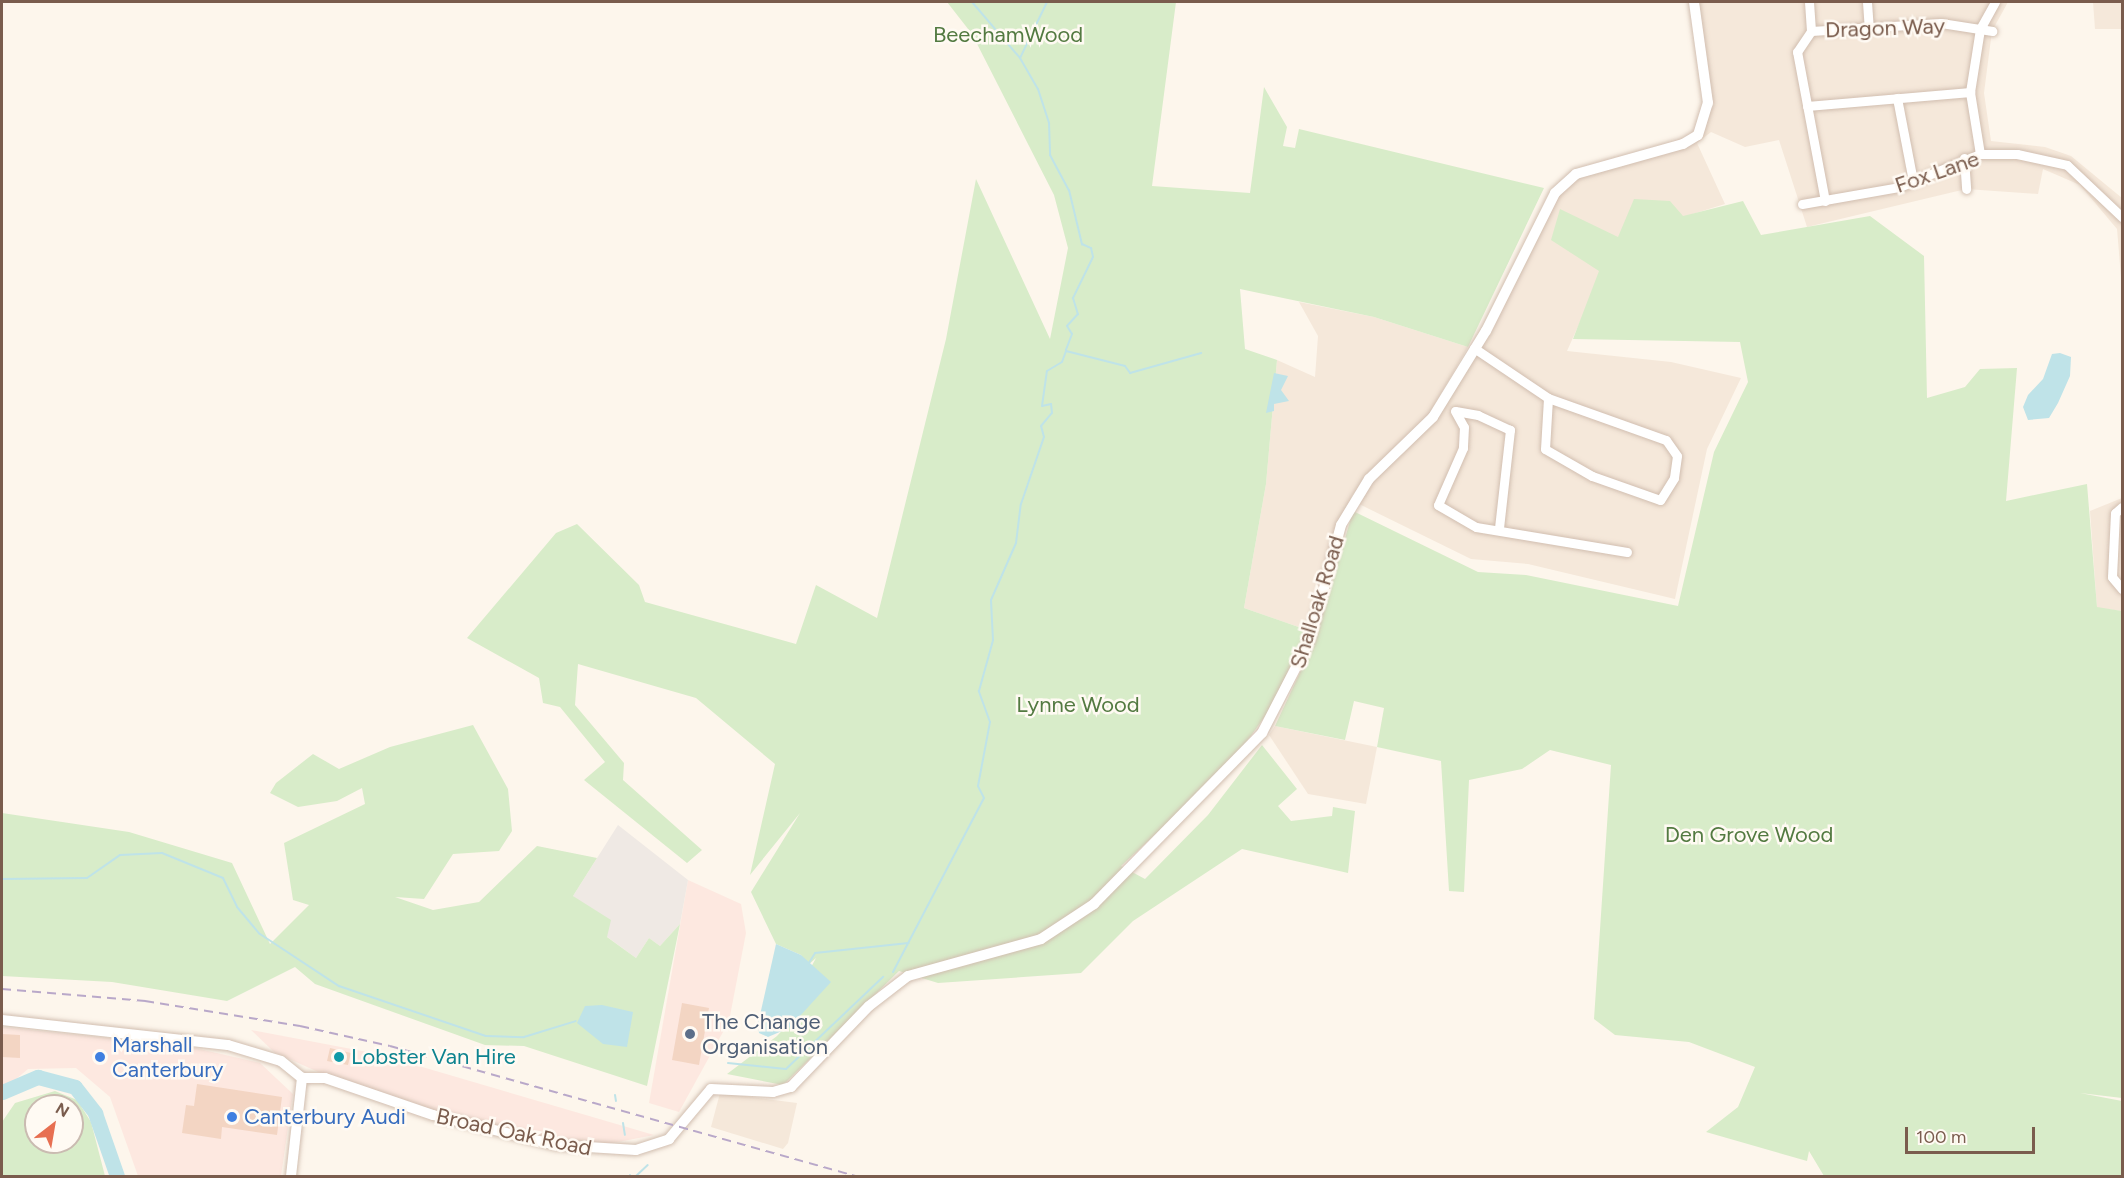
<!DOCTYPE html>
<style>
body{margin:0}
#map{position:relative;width:2124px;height:1178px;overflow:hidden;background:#fdf6ec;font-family:Figtree,sans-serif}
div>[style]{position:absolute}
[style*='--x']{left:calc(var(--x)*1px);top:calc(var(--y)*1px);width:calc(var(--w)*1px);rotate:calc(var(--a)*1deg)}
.residential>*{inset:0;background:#f5e8da}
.commercial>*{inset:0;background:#fde8e0}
.industrial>*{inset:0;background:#efe9e4}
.green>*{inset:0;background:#d8ecc9}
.water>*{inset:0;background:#bfe3e8}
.stream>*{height:2px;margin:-1px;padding:0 1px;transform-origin:1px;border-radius:1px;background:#bfe3e8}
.river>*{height:15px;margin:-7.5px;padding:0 7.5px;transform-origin:7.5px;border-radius:7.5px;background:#bfe3e8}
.building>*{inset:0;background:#f3d5c3}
.roads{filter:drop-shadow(0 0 2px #d1beb0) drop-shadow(0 0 2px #d1beb0)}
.minor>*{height:9px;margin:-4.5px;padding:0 4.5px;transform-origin:4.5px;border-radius:4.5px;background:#fff}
.tertiary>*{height:10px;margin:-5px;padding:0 5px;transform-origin:5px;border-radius:5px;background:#fff}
.rail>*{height:2px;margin-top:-1px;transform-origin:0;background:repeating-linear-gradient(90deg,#b9a8c9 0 9px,transparent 0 15px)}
.dots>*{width:16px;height:16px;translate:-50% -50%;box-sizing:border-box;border:3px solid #fffaf3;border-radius:50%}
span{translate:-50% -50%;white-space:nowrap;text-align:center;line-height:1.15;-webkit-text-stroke:5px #fffaf3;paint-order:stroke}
.street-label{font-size:22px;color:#7a5c4d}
.park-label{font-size:22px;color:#537a41}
.service-label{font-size:22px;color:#4e5e75}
.left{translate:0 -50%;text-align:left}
.shop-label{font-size:22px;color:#366cbe}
.culture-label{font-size:22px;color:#0d838f}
.frame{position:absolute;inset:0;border:3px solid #7a5c4d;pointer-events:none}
.north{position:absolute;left:24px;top:1094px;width:60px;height:60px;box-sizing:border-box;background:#fffaf3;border:2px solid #cabbb1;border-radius:50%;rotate:31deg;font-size:16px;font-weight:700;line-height:24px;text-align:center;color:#7a5c4d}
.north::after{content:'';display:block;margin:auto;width:21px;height:27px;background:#e76f51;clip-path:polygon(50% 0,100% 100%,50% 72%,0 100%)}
.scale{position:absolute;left:1905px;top:1127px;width:130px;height:27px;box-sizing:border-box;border:3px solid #7a5c4d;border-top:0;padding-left:8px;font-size:18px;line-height:21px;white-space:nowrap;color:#7a5c4d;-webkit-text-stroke:4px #fffaf3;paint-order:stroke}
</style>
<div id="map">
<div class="residential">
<i style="clip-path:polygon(1694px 2px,2008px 2px,1992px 31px,1984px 93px,1991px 141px,2045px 147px,2071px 156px,2122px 198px,2122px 289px,2117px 229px,2080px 185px,2043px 169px,2038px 194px,1966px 189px,1807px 227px,1779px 140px,1745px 147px,1711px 132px,1697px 143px,1725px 204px,1618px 237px,1567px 351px,1671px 362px,1741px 378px,1707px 449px,1675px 599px,1528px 564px,1471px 559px,1359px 504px,1373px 479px,1423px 434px,1491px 333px,1566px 181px,1683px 144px,1706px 122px)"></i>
<i style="clip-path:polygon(2093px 2px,2122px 2px,2122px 29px,2095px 29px)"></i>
<i style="clip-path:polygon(1299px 302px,1374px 317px,1468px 347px,1429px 414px,1352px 495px,1307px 630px,1244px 608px,1266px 484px,1277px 360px,1315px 377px,1318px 336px)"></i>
<i style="clip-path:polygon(2122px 498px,2122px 611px,2097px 608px,2090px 511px)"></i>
<i style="clip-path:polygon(1275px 726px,1377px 747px,1366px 804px,1308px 794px,1269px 735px)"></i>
<i style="clip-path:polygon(720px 1093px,797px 1103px,788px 1143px,783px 1149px,711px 1127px)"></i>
</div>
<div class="commercial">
<i style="clip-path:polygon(688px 880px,741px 904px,746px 933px,729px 1021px,679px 1112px,649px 1103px)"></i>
<i style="clip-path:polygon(2px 1027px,186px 1046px,260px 1063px,293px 1094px,281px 1176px,138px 1176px,110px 1097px,76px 1068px,28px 1069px,2px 1091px)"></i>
<i style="clip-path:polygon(251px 1030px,378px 1054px,654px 1135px,608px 1144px,562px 1141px,433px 1112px,327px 1076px,274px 1052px)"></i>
</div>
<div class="industrial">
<i style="clip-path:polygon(618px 825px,688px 880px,680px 924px,660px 946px,649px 938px,636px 958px,606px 936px,573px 896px)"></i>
</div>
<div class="green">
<i style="clip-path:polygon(947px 2px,1176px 2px,1152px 186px,1250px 193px,1264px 87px,1287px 127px,1283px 146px,1295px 148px,1299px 129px,1544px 188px,1468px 347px,1374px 317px,1240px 289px,1245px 349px,1277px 360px,1266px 484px,1244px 608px,1307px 630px,1271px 708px,1229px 766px,1121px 866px,1145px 879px,1208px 815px,1262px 745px,1297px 789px,1278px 806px,1291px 821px,1332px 816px,1333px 807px,1355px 811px,1348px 873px,1242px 849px,1133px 921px,1081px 973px,938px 983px,899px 971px,783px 1085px,727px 1074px,777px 1036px,823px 987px,810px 969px,816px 958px,807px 966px,801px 955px,776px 944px,751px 892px,800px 813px,750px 875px,775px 764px,696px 698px,578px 664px,575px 705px,624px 763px,623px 780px,702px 850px,687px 863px,584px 780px,605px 762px,560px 707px,543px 703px,539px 678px,467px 638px,556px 533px,577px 524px,639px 585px,645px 602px,796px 644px,816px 585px,877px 618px,946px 339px,976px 179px,1050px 339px,1068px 248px,1054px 195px,972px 34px)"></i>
<i style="clip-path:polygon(1634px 199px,1670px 201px,1683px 216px,1743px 201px,1761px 235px,1870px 216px,1924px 256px,1927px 398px,1965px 387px,1980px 369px,2017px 368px,2006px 501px,2087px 484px,2097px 607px,2122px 611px,2122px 1098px,2080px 1093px,2122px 1101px,2122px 1176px,1824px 1176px,1809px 1151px,1807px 1161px,1706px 1132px,1738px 1107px,1755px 1067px,1689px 1042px,1615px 1035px,1594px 1019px,1611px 765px,1550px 750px,1522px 769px,1469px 780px,1464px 892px,1449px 891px,1441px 761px,1377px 747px,1384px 708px,1354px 701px,1345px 740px,1275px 726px,1316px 638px,1353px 511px,1478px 572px,1526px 575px,1678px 606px,1714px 452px,1748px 382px,1740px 342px,1573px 339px,1599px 271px,1551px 240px,1560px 209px,1618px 237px)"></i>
<i style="clip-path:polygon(473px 725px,508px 789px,512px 831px,499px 851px,453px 854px,424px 899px,395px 897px,433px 910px,479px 902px,537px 846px,597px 858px,573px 896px,611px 920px,607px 937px,636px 958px,649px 938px,660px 946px,680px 924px,647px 1086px,524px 1046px,485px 1045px,315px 984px,295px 967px,227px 1001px,112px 982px,2px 976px,2px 813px,129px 832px,232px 863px,270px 944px,309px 905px,293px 900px,284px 843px,365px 804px,362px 788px,337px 801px,298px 807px,270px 793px,276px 783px,313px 754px,339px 769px,390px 747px)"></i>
<i style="clip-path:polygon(evenodd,55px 1091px,77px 1100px,91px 1122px,105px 1176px,2px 1176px,2px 1122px,15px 1103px,55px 1091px,36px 1106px,72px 1106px,72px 1142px,36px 1142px,36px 1106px)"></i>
</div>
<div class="water">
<i style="clip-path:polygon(2060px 353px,2071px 357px,2070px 376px,2058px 403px,2049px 418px,2028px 420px,2023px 407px,2028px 395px,2043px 379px,2052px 354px)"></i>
<i style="clip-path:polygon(1274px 373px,1288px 376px,1281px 390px,1289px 401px,1274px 404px,1274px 411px,1266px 413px)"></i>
<i style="clip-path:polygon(776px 944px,801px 955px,831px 982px,789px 1028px,768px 1037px,759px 1033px,758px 1024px)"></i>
<i style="clip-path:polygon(602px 1005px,633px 1012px,627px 1047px,603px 1044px,577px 1023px,585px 1006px)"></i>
</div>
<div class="stream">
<i style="--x:972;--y:2;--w:74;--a:49.4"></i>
<i style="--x:1047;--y:2;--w:62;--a:115.7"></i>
<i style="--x:1020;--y:58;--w:36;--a:60"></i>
<i style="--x:1038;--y:89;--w:36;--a:72"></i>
<i style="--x:1049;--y:123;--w:32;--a:88"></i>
<i style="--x:1050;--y:155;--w:40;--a:62"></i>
<i style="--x:1069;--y:190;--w:56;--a:76.5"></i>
<i style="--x:1082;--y:244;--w:10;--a:24"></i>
<i style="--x:1091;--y:248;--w:9;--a:77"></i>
<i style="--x:1093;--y:257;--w:46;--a:116"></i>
<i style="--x:1073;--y:298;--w:17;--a:73"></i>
<i style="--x:1078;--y:314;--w:16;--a:133"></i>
<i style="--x:1067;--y:326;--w:9;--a:58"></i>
<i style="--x:1072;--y:334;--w:17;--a:111"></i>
<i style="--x:2;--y:879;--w:85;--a:-0.7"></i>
<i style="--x:87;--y:878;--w:40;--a:-34.9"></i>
<i style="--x:120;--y:855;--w:42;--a:-2.7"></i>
<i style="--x:162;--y:853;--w:66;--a:22.3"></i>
<i style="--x:223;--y:878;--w:32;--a:64"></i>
<i style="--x:237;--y:907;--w:35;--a:50"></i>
<i style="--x:260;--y:934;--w:95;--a:33.4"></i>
<i style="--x:339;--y:986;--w:155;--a:18.8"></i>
<i style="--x:486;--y:1036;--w:38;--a:2"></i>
<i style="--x:524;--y:1037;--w:54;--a:-17.1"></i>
<i style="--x:807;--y:966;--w:15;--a:-58"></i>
<i style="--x:815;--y:953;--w:94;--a:-6.1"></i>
<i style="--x:893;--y:972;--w:196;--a:-62.4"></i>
<i style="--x:984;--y:798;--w:13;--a:-117"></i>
<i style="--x:978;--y:786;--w:65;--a:-79.4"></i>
<i style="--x:990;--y:722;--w:33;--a:-110"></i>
<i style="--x:979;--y:691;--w:53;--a:-74.6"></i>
<i style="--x:993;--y:640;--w:40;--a:-92.9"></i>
<i style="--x:991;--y:600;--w:62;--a:-66.3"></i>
<i style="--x:1016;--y:543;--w:39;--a:-83"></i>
<i style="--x:1021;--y:504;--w:71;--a:-71.1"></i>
<i style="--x:1044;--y:437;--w:11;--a:-105"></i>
<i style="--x:1041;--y:426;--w:17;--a:-50"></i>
<i style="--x:1052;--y:413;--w:9;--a:-96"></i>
<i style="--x:1051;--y:404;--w:9;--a:167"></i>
<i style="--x:1042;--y:406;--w:35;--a:-82"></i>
<i style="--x:1047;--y:371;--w:17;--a:-31"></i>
<i style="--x:1062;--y:362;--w:12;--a:-70"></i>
<i style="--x:1066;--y:351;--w:61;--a:14.3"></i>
<i style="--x:1125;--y:366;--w:9;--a:54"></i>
<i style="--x:1130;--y:373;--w:74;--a:-15.7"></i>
<i style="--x:728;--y:1063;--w:58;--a:5.9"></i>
<i style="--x:786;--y:1069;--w:134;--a:-43.5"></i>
<i style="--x:615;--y:1095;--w:6;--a:81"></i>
<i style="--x:623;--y:1123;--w:12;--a:81"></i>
<i style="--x:630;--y:1175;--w:1;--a:90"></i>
<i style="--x:636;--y:1176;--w:16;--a:-43"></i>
</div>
<div class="river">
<i style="--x:2;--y:1092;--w:39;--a:-23"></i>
<i style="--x:38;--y:1077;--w:38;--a:15"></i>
<i style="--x:75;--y:1087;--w:33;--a:52"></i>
<i style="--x:95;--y:1113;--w:67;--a:70.8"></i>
</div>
<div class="building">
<i style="clip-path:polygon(682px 1003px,709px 1008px,699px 1065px,672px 1060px)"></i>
<i style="clip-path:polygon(2px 1034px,20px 1035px,20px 1058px,2px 1057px)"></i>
<i style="clip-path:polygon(330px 1048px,351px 1053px,348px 1065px,327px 1061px)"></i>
<i style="clip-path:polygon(197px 1084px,282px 1097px,277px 1135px,222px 1127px,221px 1139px,182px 1133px,186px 1105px,194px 1106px)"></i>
</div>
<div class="roads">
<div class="minor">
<i style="--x:1809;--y:2;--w:29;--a:86"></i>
<i style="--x:1867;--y:2;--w:27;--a:86"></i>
<i style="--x:1897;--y:98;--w:85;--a:79.1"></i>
<i style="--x:1807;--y:106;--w:164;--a:-4.9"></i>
<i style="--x:1980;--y:154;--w:63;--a:-99.2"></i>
<i style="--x:1970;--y:92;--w:64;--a:-81"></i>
<i style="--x:1980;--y:29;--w:31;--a:-61"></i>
<i style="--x:1964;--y:158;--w:31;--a:86"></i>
<i style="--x:1825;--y:201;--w:152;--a:-100.6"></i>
<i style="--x:1797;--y:52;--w:25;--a:-56"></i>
<i style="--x:1811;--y:31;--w:130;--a:-3.5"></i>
<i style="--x:1941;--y:23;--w:52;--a:8.9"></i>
<i style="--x:1802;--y:204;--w:98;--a:-9.9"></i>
<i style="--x:1899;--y:187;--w:87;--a:-22.2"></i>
<i style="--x:1980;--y:154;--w:37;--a:0"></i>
<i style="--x:2017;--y:154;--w:51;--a:12.4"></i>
<i style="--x:2067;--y:165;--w:76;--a:43.4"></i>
<i style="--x:1474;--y:348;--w:89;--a:34"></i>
<i style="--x:1548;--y:398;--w:125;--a:19.6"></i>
<i style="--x:1666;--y:440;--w:19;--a:55"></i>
<i style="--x:1677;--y:456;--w:22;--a:98"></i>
<i style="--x:1674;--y:478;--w:26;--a:122"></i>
<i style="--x:1660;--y:500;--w:72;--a:-160.6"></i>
<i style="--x:1592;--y:476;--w:54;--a:-150.1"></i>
<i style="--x:1545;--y:449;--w:51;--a:-86.6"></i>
<i style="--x:2122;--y:507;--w:9;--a:139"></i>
<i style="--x:2115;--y:513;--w:64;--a:92.7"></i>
<i style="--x:2112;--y:577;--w:16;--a:50"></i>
<i style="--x:1499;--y:528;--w:99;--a:-83.6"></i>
<i style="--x:1510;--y:430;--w:35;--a:-155"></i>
<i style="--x:1478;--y:415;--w:23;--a:-170"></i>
<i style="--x:1455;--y:411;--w:18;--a:61"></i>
<i style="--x:1464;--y:427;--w:21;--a:93"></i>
<i style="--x:1463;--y:448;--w:62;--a:113.7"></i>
<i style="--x:1438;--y:505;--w:44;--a:30.1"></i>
<i style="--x:1476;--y:527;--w:153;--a:9.4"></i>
</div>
<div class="tertiary">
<i style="--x:2;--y:1020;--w:227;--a:6.3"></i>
<i style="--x:228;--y:1045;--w:55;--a:16.8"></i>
<i style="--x:281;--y:1061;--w:27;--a:39"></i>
<i style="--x:302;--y:1078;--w:23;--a:0"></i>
<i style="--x:325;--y:1078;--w:114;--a:18.9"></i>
<i style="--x:433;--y:1115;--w:127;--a:13.7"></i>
<i style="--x:556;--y:1145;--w:80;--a:3.6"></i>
<i style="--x:636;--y:1150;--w:35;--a:-18"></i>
<i style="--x:669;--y:1139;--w:65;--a:-50"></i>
<i style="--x:711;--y:1089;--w:62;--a:2.8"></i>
<i style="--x:773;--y:1092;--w:19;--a:-16"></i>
<i style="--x:791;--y:1087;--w:112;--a:-46.1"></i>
<i style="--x:869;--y:1006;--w:49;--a:-37.6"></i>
<i style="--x:908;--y:976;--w:138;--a:-15.5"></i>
<i style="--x:1041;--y:939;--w:64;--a:-33.4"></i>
<i style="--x:1094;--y:904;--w:240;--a:-45.5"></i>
<i style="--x:1262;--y:733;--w:105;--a:-62.7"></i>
<i style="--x:1310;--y:640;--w:119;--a:-74.9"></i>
<i style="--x:1341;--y:525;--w:54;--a:-58.7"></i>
<i style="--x:1369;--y:479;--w:89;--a:-44.1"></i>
<i style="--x:1433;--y:417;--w:101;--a:-58.4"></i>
<i style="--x:1486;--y:331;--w:154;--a:-63.4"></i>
<i style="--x:1555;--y:193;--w:28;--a:-42"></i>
<i style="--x:1576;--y:174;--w:111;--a:-15.7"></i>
<i style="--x:1683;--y:144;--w:17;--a:-31"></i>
<i style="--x:1698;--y:135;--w:34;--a:-73"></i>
<i style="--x:1708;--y:103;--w:102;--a:-97.9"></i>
<i style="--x:291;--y:1176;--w:99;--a:-83.6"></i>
</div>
</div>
<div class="rail">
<i style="--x:2;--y:989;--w:144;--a:4.8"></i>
<i style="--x:145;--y:1001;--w:157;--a:9.2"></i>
<i style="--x:300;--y:1026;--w:92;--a:12.5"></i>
<i style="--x:390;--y:1046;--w:483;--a:15.6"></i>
</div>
<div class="dots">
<i style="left:690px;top:1034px;background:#5c6f8a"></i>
<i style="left:100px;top:1057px;background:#3f7fe0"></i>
<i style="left:339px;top:1057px;background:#0f9aa8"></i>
<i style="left:232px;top:1117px;background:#3f7fe0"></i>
</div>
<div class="street-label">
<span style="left:1885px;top:28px;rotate:-2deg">Dragon Way</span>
<span style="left:1937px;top:172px;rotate:-19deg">Fox Lane</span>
<span style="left:1317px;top:602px;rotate:-73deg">Shalloak Road</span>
<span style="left:514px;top:1132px;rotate:12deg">Broad Oak Road</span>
</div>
<div class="park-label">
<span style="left:1008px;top:35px">BeechamWood</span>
<span style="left:1078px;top:705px">Lynne Wood</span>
<span style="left:1749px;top:835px">Den Grove Wood</span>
</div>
<div class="service-label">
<span class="left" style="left:702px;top:1034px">The Change<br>Organisation</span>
</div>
<div class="shop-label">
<span class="left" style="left:112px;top:1057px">Marshall<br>Canterbury</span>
<span class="left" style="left:244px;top:1117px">Canterbury Audi</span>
</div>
<div class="culture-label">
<span class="left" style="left:351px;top:1057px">Lobster Van Hire</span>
</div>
<div class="frame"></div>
<div class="north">N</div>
<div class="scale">100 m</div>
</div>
